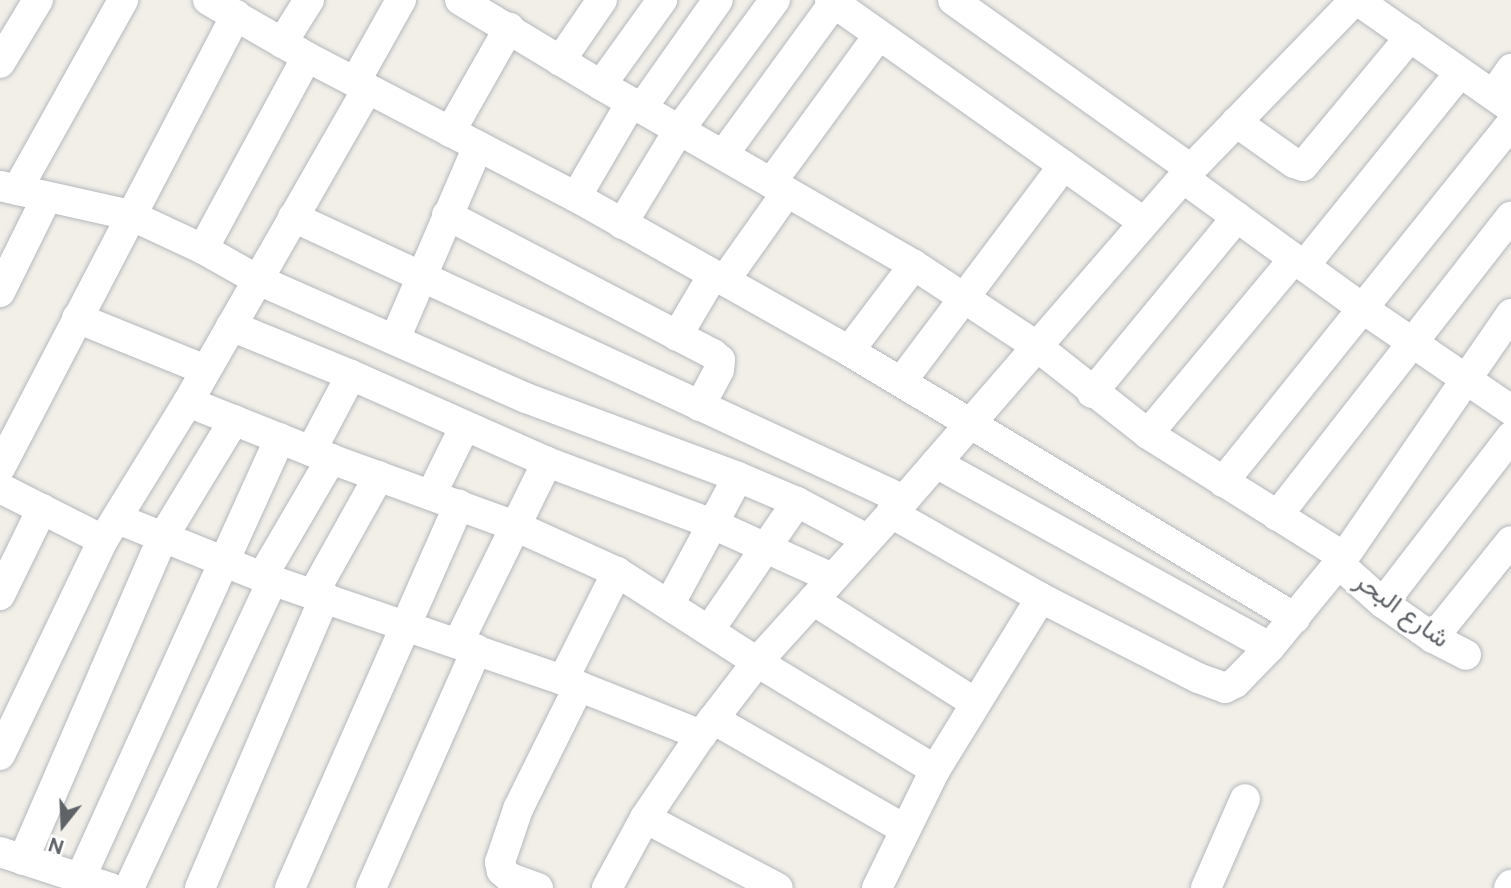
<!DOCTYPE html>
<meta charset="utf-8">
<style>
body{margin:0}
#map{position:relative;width:1511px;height:888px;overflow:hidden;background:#f1efe8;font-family:Figtree,Vazirmatn,sans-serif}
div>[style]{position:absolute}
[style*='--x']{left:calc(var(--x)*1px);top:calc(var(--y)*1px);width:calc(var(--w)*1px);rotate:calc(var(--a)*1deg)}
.roads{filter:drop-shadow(0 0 2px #b5b8bc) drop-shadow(0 0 2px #b5b8bc)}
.minor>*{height:30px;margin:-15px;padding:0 15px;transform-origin:15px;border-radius:15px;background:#fff}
span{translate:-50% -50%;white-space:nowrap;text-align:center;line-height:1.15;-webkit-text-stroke:6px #fff;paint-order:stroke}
.street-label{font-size:26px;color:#5f6368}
.north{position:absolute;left:28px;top:790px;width:70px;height:70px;-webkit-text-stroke:5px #fff;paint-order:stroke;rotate:198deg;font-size:19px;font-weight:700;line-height:28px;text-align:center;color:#5f6368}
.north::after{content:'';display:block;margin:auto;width:24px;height:32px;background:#5f6368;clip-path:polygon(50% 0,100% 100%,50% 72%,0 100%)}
</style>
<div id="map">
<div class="roads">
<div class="minor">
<i style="--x:208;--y:0;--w:114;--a:29.9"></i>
<i style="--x:307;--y:57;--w:303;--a:27.5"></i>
<i style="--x:576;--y:197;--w:313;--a:29.4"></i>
<i style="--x:849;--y:351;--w:520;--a:30.91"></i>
<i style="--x:460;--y:0;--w:165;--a:31.1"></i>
<i style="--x:601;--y:85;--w:361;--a:29.9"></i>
<i style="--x:914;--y:265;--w:145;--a:33.5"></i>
<i style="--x:1035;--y:345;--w:144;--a:38.2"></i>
<i style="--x:1148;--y:434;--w:231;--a:32.1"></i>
<i style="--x:830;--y:0;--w:384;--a:35.3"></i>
<i style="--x:953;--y:0;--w:292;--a:35.4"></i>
<i style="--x:1357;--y:0;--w:188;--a:35"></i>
<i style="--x:282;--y:43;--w:51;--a:-57.9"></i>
<i style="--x:560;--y:61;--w:74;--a:-55.5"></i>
<i style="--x:0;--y:63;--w:74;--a:-58.9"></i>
<i style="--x:355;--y:82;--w:94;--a:-60.7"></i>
<i style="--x:601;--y:85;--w:105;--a:-54.3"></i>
<i style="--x:1493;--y:95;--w:32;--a:-55"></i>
<i style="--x:641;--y:109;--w:133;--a:-54.8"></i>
<i style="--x:1236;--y:122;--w:71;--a:35.3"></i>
<i style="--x:1294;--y:163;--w:9;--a:18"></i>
<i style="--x:1303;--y:166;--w:168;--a:-50.3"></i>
<i style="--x:450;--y:132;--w:120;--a:-60.4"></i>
<i style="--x:723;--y:155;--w:188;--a:-53.9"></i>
<i style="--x:1183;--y:178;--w:221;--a:36"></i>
<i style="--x:1362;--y:308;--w:181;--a:34.4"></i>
<i style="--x:771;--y:183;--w:183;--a:-53.9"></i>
<i style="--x:0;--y:186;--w:133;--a:12.6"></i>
<i style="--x:130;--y:215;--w:81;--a:25"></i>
<i style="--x:203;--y:249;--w:61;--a:29.5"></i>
<i style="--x:256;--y:279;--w:295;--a:23.8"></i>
<i style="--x:526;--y:398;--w:226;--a:20.4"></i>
<i style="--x:738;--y:477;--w:64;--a:23"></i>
<i style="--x:797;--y:502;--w:79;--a:27.9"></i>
<i style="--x:17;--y:190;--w:218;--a:-60.8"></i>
<i style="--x:576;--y:197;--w:109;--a:-59.7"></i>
<i style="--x:447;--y:215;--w:300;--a:27.6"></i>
<i style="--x:713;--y:354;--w:9;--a:41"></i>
<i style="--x:720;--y:360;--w:10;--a:96"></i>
<i style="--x:719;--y:370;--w:41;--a:117.8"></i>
<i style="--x:293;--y:217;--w:673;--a:24.85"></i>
<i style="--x:622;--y:224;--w:110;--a:-58.8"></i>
<i style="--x:679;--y:130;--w:162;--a:-53.6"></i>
<i style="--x:203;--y:249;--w:218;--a:-61.6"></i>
<i style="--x:1304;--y:266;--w:248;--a:-51.1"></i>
<i style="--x:724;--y:281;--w:109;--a:-54.7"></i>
<i style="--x:0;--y:292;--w:106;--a:-63.7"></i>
<i style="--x:77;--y:318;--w:139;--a:22"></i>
<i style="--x:231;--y:326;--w:130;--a:22.2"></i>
<i style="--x:351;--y:375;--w:214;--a:23.9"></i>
<i style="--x:547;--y:462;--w:177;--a:20.5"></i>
<i style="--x:713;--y:524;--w:131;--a:24.4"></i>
<i style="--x:677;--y:336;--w:71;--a:-59.5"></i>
<i style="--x:395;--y:339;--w:210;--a:-66.7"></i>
<i style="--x:849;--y:351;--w:108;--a:-52.9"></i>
<i style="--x:901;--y:382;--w:271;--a:-53.1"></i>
<i style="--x:1092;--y:393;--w:228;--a:-50.5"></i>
<i style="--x:188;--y:402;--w:154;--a:21.7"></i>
<i style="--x:331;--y:459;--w:196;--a:20"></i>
<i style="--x:515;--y:526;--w:112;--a:24.3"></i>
<i style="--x:617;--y:572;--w:166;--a:32.7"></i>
<i style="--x:757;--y:662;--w:208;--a:31.2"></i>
<i style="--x:1148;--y:434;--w:228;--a:-50.2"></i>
<i style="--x:311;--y:451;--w:86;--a:-62.2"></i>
<i style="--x:936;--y:463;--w:381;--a:28.9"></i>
<i style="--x:0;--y:468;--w:511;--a:-62.48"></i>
<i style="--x:1223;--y:482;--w:459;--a:-51.2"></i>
<i style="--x:0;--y:488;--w:115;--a:26.8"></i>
<i style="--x:431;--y:495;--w:77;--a:-63.8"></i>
<i style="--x:891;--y:513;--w:172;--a:29.5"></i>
<i style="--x:1041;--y:598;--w:176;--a:27"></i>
<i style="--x:1198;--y:678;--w:29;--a:20"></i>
<i style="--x:1225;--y:688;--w:11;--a:-27"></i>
<i style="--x:1235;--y:683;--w:50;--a:-45.8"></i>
<i style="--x:1270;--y:647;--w:117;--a:-50.6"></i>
<i style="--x:1344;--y:557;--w:295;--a:-55.5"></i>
<i style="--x:1277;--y:516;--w:380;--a:-52"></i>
<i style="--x:118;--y:519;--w:155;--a:21.9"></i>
<i style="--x:262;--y:577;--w:318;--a:18.9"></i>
<i style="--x:563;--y:680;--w:149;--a:21.7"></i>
<i style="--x:1339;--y:564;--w:59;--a:41.6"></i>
<i style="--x:1383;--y:603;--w:61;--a:35"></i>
<i style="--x:1433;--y:638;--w:37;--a:27"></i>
<i style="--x:262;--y:577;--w:137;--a:-59.7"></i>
<i style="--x:313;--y:594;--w:135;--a:-60.8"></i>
<i style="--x:0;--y:595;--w:96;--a:-64"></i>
<i style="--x:813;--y:600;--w:192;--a:32.4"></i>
<i style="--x:670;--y:603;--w:143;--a:-61.6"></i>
<i style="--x:1383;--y:603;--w:210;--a:-52.4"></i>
<i style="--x:710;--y:629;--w:154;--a:-55.6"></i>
<i style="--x:1433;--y:638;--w:124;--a:-51.2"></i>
<i style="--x:458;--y:643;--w:202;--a:-63.8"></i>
<i style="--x:563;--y:680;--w:121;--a:-63.4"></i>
<i style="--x:713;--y:719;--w:220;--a:29.9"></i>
<i style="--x:0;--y:755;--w:238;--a:-64.4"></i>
<i style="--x:103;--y:540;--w:162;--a:-58.4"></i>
<i style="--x:188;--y:402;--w:361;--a:-60.2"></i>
<i style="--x:645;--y:818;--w:150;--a:27.8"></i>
<i style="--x:0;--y:852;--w:117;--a:18"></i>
<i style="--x:23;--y:860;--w:352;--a:-66.6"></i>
<i style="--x:163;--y:537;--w:137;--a:-58.7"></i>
<i style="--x:80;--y:879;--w:484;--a:-65.6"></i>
<i style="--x:129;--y:888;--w:339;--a:-65"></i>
<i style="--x:200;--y:888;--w:317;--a:-66.8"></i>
<i style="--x:290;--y:888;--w:419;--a:-66.2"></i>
<i style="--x:371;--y:888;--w:261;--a:-66.1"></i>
<i style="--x:538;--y:888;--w:30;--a:-160"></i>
<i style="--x:510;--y:878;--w:11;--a:-139"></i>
<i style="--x:502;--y:871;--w:9;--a:-103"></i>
<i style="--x:500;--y:862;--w:56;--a:-71.2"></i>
<i style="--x:518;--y:809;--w:137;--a:-63.6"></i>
<i style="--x:607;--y:888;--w:80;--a:-61.5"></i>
<i style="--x:645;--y:818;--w:100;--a:-56"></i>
<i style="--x:701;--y:735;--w:92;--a:-52.5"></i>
<i style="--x:757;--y:662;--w:219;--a:-47.8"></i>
<i style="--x:904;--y:500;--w:438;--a:-49.1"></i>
<i style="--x:1191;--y:169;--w:235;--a:-45.9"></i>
<i style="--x:877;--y:888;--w:131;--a:-63.8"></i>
<i style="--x:935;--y:770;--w:202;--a:-58.4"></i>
<i style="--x:1206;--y:888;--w:97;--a:-66.3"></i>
<i style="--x:1509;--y:888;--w:4;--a:-56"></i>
</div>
</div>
<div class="street-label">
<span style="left:1402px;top:610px;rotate:36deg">شارع البحر</span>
</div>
<div class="north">N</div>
</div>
